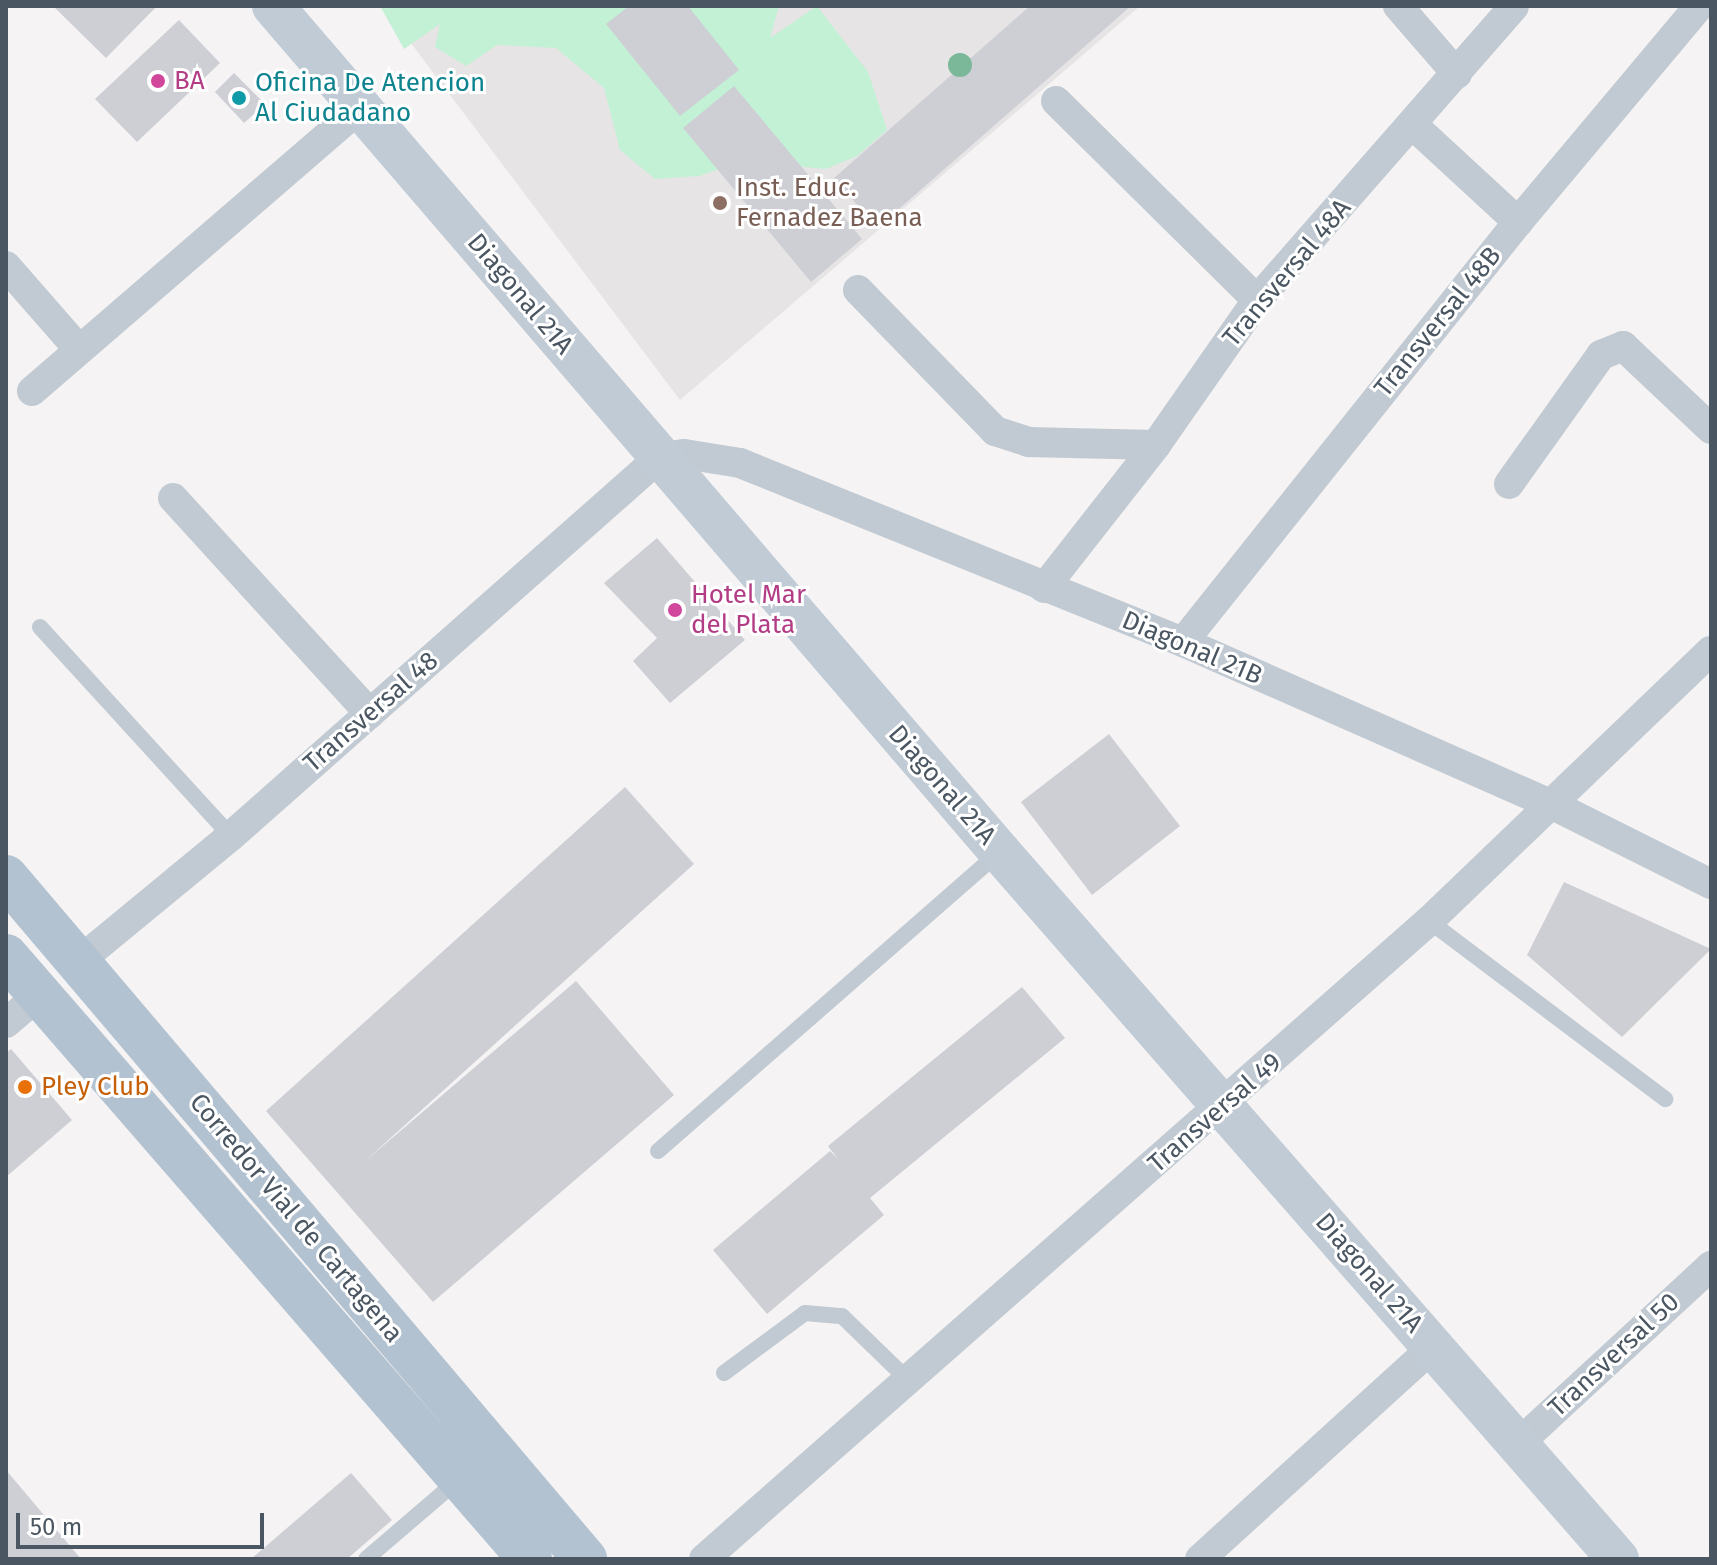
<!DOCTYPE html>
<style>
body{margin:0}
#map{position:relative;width:1717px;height:1565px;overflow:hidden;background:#f5f3f3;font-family:"Fira Sans",sans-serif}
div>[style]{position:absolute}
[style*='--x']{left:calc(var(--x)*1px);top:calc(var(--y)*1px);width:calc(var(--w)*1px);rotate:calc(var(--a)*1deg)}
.education>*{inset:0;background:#e6e4e5}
.green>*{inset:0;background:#c3f1d5}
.building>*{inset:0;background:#cdcfd5}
.lane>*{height:16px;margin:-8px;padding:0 8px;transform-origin:8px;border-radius:8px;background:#c1cad2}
.street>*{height:30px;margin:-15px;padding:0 15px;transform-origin:15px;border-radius:15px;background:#c1cad2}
.secondary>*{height:42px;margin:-21px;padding:0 21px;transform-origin:21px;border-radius:21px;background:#c1cbd6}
.primary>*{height:44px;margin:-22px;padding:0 22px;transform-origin:22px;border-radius:22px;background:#b3c2d1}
.trees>*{width:24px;height:24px;margin:-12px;border-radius:50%;background:#7bb799}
.dots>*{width:22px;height:22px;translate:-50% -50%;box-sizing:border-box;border:4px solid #fff;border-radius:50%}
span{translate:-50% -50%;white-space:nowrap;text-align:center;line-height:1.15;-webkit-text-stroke:6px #fff;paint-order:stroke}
.hotel-label{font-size:26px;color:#b23c85}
.left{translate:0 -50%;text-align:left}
.culture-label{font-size:26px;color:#0d838f}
.education-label{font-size:26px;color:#785e54}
.street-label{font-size:26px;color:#4a5661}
.food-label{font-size:26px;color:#c56008}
.frame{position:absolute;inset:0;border:8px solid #4a5661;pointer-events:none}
.scale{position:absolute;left:16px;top:1513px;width:248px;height:36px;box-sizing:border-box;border:4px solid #4a5661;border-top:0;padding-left:10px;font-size:24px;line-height:28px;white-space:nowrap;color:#4a5661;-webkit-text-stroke:6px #fff;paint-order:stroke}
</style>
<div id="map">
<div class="education">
<i style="clip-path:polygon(383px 6px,1140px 6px,680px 400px)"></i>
</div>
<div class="green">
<i style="clip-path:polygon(380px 6px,779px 6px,770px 38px,817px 6px,868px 72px,887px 130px,857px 156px,826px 169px,742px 161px,699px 176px,655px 179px,620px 150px,604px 88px,556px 48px,497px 45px,466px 66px,435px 47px,440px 24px,404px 49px)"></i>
</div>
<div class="building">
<i style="clip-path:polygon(53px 6px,157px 6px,106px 58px)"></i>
<i style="clip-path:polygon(629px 6px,688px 6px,739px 70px,680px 116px,606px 24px)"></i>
<i style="clip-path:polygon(1030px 6px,1131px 6px,877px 228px,834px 178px)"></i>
<i style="clip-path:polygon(179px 20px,220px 63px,137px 142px,95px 99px)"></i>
<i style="clip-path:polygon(234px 73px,265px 104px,244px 123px,215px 92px)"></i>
<i style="clip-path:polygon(734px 86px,862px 239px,811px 282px,683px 128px)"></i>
<i style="clip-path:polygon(657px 538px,745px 640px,670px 703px,633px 661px,657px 638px,604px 583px)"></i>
<i style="clip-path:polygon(1109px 734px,1180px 826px,1092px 895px,1021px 802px)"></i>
<i style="clip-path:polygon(625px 787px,694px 864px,364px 1162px,576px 981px,674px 1095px,433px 1302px,266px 1111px)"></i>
<i style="clip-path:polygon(1564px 882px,1711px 949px,1622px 1037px,1527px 955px)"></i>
<i style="clip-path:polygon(1022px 987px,1065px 1038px,870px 1198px,884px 1215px,767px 1314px,713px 1250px,830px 1151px,838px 1159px,828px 1146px)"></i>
<i style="clip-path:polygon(11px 1049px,72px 1120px,6px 1177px,6px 1053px)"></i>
<i style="clip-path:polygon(6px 1470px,81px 1559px,6px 1559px)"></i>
<i style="clip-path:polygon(351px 1473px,392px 1520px,347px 1559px,251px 1559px)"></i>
</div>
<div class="lane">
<i style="--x:40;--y:627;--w:283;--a:47.6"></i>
<i style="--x:1429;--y:921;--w:296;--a:37"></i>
<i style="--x:658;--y:1151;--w:453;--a:-41.2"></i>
<i style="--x:724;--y:1373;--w:101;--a:-36.5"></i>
<i style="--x:805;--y:1313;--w:37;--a:5"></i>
<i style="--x:842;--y:1316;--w:92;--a:44.1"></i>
<i style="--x:366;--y:1559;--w:120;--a:-40.6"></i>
</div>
<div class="street">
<i style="--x:1398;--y:6;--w:90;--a:49.1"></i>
<i style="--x:1056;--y:101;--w:283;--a:44.7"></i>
<i style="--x:1414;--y:126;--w:142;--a:42.7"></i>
<i style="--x:6;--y:266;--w:108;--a:48.8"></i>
<i style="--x:858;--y:290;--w:197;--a:45.8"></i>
<i style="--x:995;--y:431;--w:35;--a:18"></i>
<i style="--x:1028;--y:442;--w:128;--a:1.3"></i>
<i style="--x:32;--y:391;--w:435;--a:-40.8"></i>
<i style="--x:1509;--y:484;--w:158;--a:-54.5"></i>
<i style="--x:1601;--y:355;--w:24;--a:-22"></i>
<i style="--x:1623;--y:346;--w:121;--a:43.3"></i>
<i style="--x:173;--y:498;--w:292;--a:47.6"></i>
<i style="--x:1044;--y:588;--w:182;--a:-51.9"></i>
<i style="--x:1156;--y:445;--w:177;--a:-55.1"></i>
<i style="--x:1257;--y:300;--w:390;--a:-48.8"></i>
<i style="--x:1183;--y:642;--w:537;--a:-51.42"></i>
<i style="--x:1518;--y:222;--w:282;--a:-50"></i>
<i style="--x:78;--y:962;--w:198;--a:-39.5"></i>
<i style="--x:231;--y:836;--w:572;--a:-41.46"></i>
<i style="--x:660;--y:457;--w:24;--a:-7"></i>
<i style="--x:684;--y:454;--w:57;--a:9.1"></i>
<i style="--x:740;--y:463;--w:478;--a:22"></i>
<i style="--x:1183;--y:642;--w:402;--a:23.8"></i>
<i style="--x:1551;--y:804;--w:179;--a:26.6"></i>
<i style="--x:6;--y:1023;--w:43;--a:-40.3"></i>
<i style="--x:1518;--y:1444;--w:263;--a:-42.7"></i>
<i style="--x:704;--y:1559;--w:966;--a:-41.35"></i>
<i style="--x:1429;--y:921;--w:390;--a:-43.8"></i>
<i style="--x:1200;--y:1559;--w:315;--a:-42.3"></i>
</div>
<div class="secondary">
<i style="--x:273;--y:6;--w:1115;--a:49.33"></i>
<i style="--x:1000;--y:852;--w:939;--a:48.84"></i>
</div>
<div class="primary">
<i style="--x:6;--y:877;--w:895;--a:49.67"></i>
<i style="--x:6;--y:956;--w:799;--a:49.01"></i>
</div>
<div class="trees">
<i style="left:960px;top:65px"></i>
</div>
<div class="dots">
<i style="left:158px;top:81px;background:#d1479c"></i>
<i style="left:239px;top:98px;background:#0f9aa8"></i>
<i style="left:720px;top:203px;background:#8d6e63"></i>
<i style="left:675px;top:610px;background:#d1479c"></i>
<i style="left:25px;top:1087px;background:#e8710a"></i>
</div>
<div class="hotel-label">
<span class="left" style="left:174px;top:81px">BA</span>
<span class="left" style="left:691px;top:610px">Hotel Mar<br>del Plata</span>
</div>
<div class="culture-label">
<span class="left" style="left:255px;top:98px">Oficina De Atencion<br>Al Ciudadano</span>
</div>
<div class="education-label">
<span class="left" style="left:736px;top:203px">Inst. Educ.<br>Fernadez Baena</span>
</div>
<div class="street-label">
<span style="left:1287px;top:273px;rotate:-50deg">Transversal 48A</span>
<span style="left:520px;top:294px;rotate:50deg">Diagonal 21A</span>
<span style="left:1438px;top:322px;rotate:-51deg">Transversal 48B</span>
<span style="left:1192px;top:648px;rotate:23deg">Diagonal 21B</span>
<span style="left:371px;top:712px;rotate:-41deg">Transversal 48</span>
<span style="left:942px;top:785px;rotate:49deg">Diagonal 21A</span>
<span style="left:1215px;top:1113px;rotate:-41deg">Transversal 49</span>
<span style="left:296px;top:1218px;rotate:50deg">Corredor Vial de Cartagena</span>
<span style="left:1369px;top:1273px;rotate:49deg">Diagonal 21A</span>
<span style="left:1614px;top:1355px;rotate:-43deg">Transversal 50</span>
</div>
<div class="food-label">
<span class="left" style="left:41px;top:1087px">Pley Club</span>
</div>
<div class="frame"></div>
<div class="scale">50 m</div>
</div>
